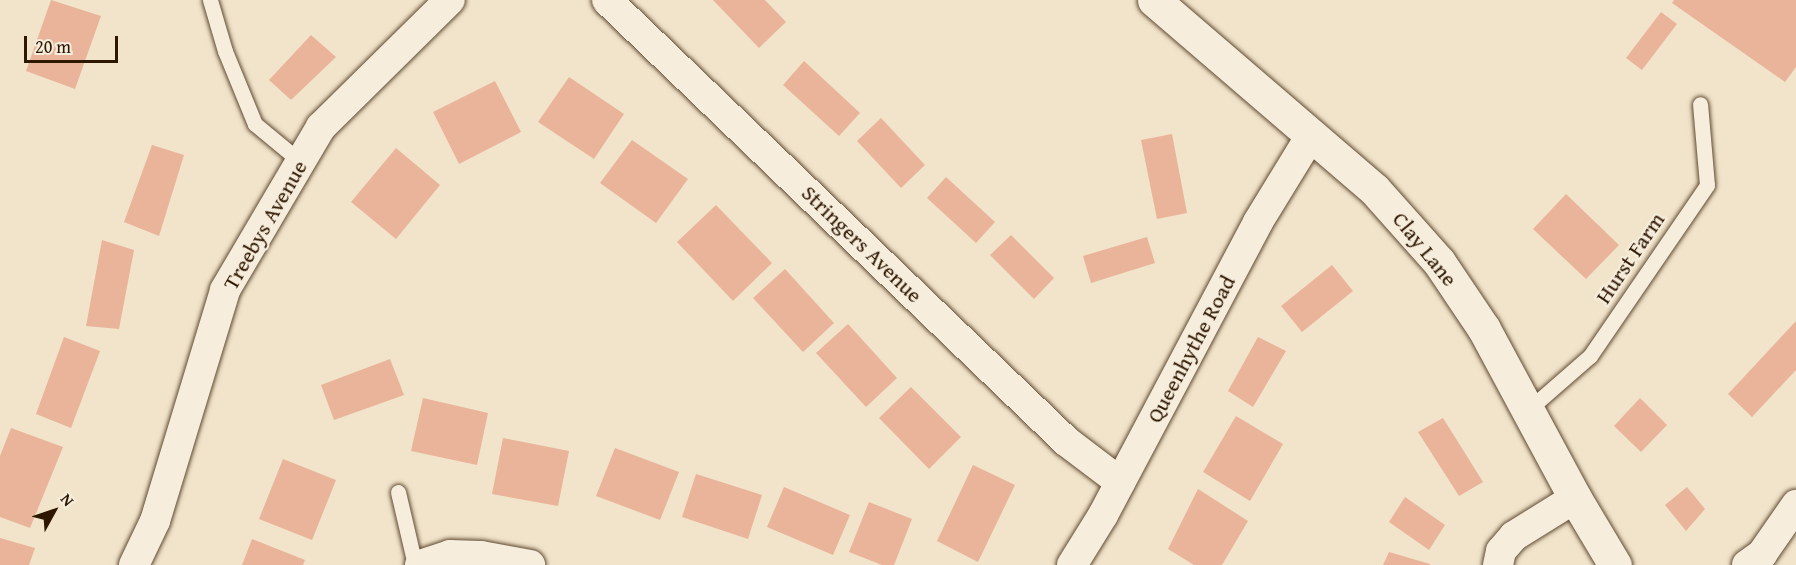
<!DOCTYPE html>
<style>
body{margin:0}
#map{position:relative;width:1796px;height:565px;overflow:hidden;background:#f1e4ca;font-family:"Gentium Book Plus",serif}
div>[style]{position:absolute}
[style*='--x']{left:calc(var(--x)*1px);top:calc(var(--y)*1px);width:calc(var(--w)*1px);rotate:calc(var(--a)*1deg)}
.building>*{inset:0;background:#e9b49a}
.roads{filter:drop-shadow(0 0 2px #5f4a32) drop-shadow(0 0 2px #5f4a32)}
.service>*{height:15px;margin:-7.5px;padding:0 7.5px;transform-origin:7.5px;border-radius:7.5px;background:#f6eddd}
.minor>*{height:30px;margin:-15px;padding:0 15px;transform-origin:15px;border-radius:15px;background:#f6eddd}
.tertiary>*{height:33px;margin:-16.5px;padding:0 16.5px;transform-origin:16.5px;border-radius:16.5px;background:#f6eddd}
span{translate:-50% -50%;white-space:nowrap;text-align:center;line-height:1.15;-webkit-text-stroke:4.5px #f6eddd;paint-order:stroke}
.street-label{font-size:22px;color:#2e1700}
.north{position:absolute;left:24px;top:481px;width:60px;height:60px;-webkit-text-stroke:4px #f6eddd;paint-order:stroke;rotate:50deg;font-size:16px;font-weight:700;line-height:24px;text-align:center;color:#2e1700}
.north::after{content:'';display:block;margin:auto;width:21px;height:27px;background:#2e1700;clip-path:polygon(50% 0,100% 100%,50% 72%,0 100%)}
.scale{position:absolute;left:24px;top:36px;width:94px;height:27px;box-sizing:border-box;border:3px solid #2e1700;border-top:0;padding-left:8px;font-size:18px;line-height:21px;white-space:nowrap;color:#2e1700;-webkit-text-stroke:4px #f6eddd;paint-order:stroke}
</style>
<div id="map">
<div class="building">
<i style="clip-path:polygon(51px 0,101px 16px,75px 89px,26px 71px)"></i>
<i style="clip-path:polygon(713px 0,765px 0,786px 22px,759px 48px)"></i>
<i style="clip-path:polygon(1674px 0,1796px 0,1796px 67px,1785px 82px,1672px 3px)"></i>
<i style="clip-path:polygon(1661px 12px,1677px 24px,1642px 70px,1626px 58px)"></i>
<i style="clip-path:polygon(311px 35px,336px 57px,291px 100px,269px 80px)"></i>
<i style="clip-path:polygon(804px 61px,860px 113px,839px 136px,783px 85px)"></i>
<i style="clip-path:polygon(569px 77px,624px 114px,594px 159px,538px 122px)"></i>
<i style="clip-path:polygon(495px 81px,521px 132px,459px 164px,433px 112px)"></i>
<i style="clip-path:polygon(881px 118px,925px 165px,901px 188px,857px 141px)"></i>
<i style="clip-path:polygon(1172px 134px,1187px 213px,1157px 219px,1141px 140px)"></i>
<i style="clip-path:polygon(632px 140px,688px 179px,656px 223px,600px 183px)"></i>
<i style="clip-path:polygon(152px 145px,184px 155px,159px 236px,124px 222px)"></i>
<i style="clip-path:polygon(396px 148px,440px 185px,396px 239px,351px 202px)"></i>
<i style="clip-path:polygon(946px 177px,995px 222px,976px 243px,927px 198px)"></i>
<i style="clip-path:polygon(1566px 194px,1619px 245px,1586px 279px,1533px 229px)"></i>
<i style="clip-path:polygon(716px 205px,772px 263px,733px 301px,677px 242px)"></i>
<i style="clip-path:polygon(1011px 235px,1054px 278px,1034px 299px,990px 255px)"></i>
<i style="clip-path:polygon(1147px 237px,1155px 263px,1091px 283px,1083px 256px)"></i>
<i style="clip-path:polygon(102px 240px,134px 250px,119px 329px,86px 326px)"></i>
<i style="clip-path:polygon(1332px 265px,1353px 291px,1302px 332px,1281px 306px)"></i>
<i style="clip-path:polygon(785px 269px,834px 323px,803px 352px,753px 298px)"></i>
<i style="clip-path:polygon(1796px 321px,1796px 370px,1752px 417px,1728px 394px)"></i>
<i style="clip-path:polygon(848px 324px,897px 378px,866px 407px,816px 353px)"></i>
<i style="clip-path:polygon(64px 337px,100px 351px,71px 428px,36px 414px)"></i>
<i style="clip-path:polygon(1258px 337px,1286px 351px,1253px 407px,1228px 391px)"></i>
<i style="clip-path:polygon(390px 359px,404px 395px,334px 420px,321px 385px)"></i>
<i style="clip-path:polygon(911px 387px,961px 437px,929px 469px,879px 418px)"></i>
<i style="clip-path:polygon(423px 398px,488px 413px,477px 465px,411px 451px)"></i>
<i style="clip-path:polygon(1640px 398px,1667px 425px,1641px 452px,1614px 426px)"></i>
<i style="clip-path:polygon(1236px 416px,1283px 444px,1250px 501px,1203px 472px)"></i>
<i style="clip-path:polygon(1443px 418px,1483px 482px,1459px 496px,1418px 432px)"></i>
<i style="clip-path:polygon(11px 428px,63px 447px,30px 528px,0 517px,0 456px)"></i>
<i style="clip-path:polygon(503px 438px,569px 451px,558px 506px,492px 494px)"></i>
<i style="clip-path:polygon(615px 448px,679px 472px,660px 520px,596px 496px)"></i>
<i style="clip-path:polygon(283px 459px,336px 480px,312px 540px,259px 519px)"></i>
<i style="clip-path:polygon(973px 465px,1015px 485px,978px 562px,937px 541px)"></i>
<i style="clip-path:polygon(696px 474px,762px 495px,748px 539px,682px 517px)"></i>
<i style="clip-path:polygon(784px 487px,850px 515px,833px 555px,767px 527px)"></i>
<i style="clip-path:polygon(1687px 487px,1705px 509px,1686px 531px,1665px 505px)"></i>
<i style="clip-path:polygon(1198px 489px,1248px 521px,1222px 565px,1194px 565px,1168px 549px)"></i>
<i style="clip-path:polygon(1405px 497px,1445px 525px,1429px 550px,1389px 522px)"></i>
<i style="clip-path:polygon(869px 502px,912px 519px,894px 565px,882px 565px,849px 552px)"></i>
<i style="clip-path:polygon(0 538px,35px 548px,29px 565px,0 565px)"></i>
<i style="clip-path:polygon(252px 539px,305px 560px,303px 565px,242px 565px)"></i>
<i style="clip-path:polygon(1389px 552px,1430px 564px,1430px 565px,1383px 565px)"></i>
</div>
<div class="roads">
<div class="service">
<i style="--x:210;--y:0;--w:53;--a:73.6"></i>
<i style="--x:225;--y:51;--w:79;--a:67.7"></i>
<i style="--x:255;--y:124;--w:60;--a:39.6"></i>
<i style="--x:1528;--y:410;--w:82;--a:-41.1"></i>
<i style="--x:1590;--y:356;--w:207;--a:-55.6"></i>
<i style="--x:1707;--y:185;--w:81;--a:-94.9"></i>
<i style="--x:398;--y:492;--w:75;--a:76.9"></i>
</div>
<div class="minor">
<i style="--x:607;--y:0;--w:637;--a:43.85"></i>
<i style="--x:1066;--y:441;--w:68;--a:37.2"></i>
<i style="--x:134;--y:565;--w:49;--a:-64.5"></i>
<i style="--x:155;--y:521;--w:241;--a:-73.1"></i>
<i style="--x:225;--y:290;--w:189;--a:-59.5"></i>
<i style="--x:321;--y:127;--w:181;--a:-44.6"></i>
<i style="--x:420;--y:565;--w:32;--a:-18"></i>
<i style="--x:450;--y:555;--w:31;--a:2"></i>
<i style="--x:481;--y:556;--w:50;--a:10.4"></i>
<i style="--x:1072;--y:565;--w:59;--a:-58.2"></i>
<i style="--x:1103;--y:515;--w:331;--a:-62.1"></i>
<i style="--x:1258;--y:222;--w:103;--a:-58.5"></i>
<i style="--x:1498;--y:565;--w:14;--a:-78"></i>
<i style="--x:1501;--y:551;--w:20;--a:-49"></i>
<i style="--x:1514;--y:536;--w:72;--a:-31.9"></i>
<i style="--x:1747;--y:565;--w:19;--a:-36"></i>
<i style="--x:1762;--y:554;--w:60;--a:-55.2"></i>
</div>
<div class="tertiary">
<i style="--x:1154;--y:0;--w:290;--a:40.7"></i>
<i style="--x:1374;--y:189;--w:98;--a:48.3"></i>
<i style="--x:1439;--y:262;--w:81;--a:56.1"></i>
<i style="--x:1484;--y:329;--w:192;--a:61.7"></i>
<i style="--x:1575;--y:498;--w:78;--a:59.2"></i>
</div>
</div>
<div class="street-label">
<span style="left:265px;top:225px;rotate:-60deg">Treebys Avenue</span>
<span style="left:862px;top:244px;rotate:44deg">Stringers Avenue</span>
<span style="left:1425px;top:249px;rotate:51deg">Clay Lane</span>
<span style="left:1630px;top:258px;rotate:-56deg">Hurst Farm</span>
<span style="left:1191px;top:349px;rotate:-62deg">Queenhythe Road</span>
</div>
<div class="north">N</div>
<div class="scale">20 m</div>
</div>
